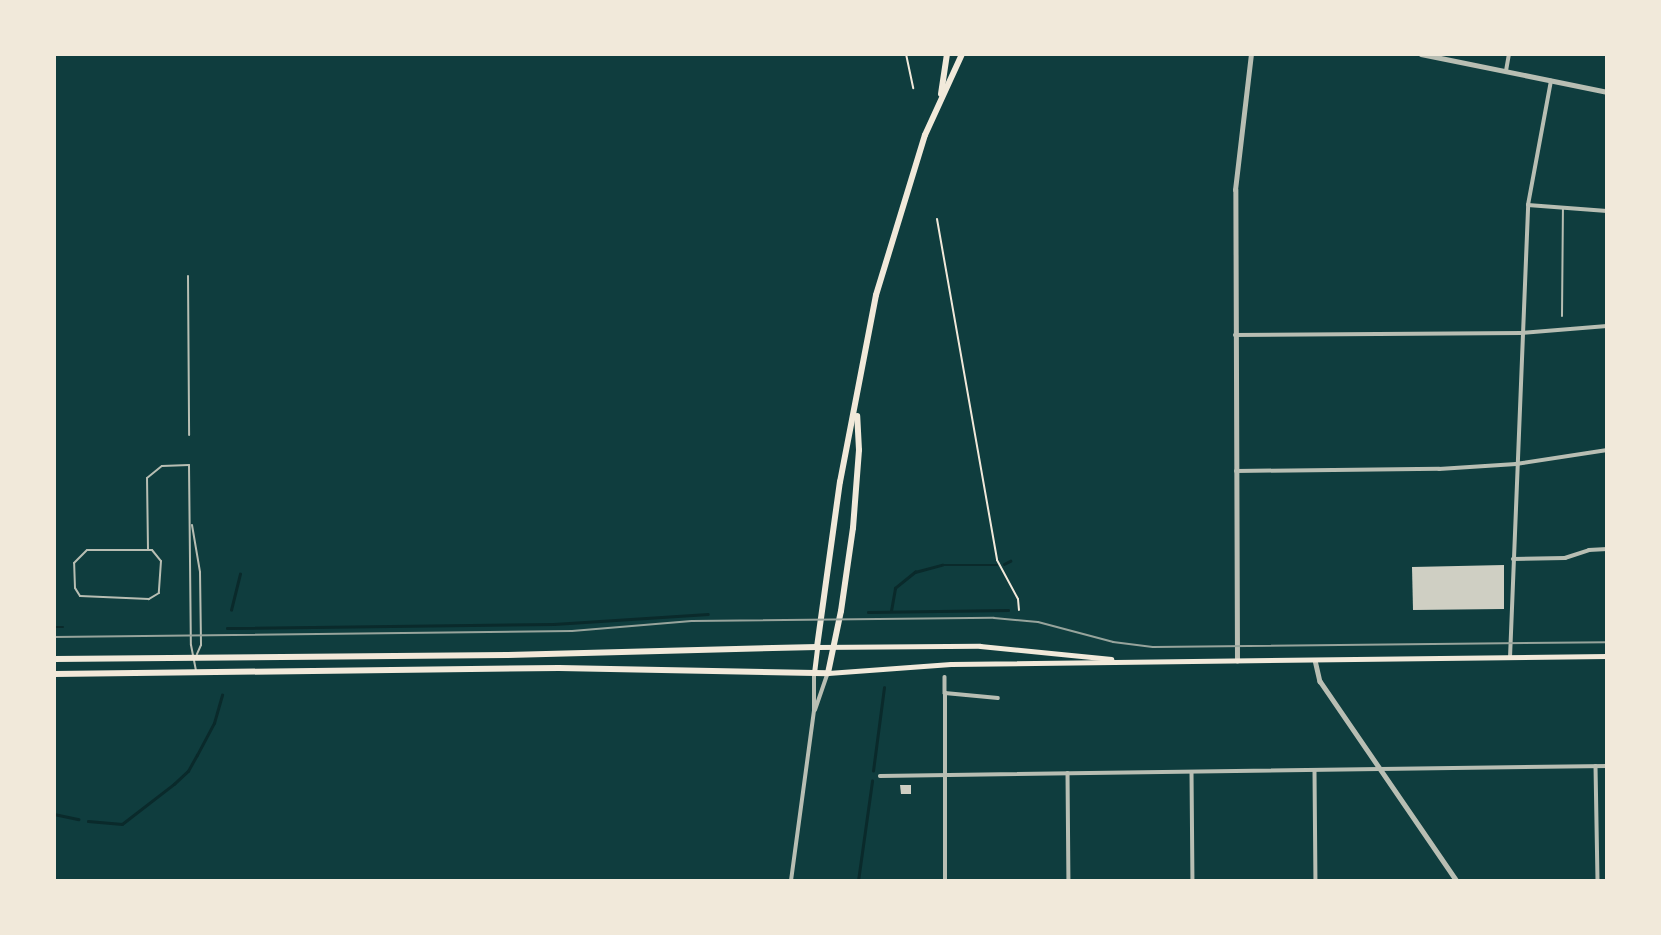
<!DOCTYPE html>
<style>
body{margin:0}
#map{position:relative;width:1661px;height:935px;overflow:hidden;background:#0f3d3e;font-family:Lato,sans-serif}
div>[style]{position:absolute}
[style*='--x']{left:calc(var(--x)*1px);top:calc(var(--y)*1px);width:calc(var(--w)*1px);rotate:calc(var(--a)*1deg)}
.stream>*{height:2.5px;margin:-1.25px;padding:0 1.25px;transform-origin:1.25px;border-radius:1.25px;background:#0a2a2b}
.building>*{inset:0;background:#cfcfc3}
.path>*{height:2px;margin:-1px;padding:0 1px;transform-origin:1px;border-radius:1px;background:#f1e9da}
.service>*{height:2px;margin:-1px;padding:0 1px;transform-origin:1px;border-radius:1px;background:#b8beb3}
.minor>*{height:3.5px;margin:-1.75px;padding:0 1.75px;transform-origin:1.75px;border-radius:1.75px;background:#b8beb3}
.tertiary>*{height:4.5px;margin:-2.25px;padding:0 2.25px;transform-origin:2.25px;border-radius:2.25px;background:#b8beb3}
.secondary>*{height:5px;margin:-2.5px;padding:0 2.5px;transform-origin:2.5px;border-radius:2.5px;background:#f1e9da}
.primary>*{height:6px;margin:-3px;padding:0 3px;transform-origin:3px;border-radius:3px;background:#f1e9da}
.tram>*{height:2px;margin:-1px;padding:0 1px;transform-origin:1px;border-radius:1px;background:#97a49c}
span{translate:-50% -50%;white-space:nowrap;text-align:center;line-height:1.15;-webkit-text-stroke:5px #f1e9da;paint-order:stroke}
.frame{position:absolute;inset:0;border:56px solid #f1e9da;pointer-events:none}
</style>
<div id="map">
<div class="stream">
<i style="--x:1004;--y:564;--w:7;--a:-27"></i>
<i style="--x:231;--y:610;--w:37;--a:-76"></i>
<i style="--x:891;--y:611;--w:23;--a:-80"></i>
<i style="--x:895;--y:588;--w:26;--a:-39"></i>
<i style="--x:915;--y:572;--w:28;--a:-15"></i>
<i style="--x:942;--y:565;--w:55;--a:0"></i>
<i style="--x:868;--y:612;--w:140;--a:-0.8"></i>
<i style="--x:54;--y:627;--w:9;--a:0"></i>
<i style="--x:227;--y:628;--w:327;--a:-0.7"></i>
<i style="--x:554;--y:624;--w:154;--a:-3.7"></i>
<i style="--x:873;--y:771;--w:84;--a:-82.5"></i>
<i style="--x:54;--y:814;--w:25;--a:12"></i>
<i style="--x:88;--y:821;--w:34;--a:5"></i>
<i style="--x:122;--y:824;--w:66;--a:-37.6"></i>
<i style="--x:174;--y:784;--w:19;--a:-43"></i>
<i style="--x:188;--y:771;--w:18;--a:-61"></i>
<i style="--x:197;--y:755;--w:36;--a:-62"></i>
<i style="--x:214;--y:723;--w:29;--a:-74"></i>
<i style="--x:858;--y:881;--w:101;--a:-82"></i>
</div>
<div class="building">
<i style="clip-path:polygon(1504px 565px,1504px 609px,1413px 610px,1412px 567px)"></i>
<i style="clip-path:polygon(900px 785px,911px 785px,911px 794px,901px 794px)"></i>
</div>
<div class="path">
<i style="--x:906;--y:54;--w:35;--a:78"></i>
<i style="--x:937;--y:219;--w:346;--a:80"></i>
<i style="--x:997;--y:560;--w:44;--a:61.7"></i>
<i style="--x:1018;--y:599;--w:11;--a:85"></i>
</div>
<div class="service">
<i style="--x:188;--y:276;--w:159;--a:89.6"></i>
<i style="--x:1562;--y:316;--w:108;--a:-89.5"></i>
<i style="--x:192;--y:525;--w:48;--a:80.3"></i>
<i style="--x:200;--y:572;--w:73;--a:89.2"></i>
<i style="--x:201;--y:645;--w:10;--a:114"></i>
<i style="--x:148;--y:549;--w:71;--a:-90.8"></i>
<i style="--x:147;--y:478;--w:19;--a:-39"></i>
<i style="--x:162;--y:466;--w:27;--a:-2"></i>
<i style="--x:189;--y:465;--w:180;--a:89.4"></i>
<i style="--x:191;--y:645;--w:25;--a:79"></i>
<i style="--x:87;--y:550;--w:65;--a:0"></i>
<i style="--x:152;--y:550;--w:14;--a:51"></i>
<i style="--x:161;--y:561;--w:32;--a:94"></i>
<i style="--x:159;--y:593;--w:12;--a:149"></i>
<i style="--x:149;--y:599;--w:69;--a:-177.5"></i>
<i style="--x:80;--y:596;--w:9;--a:-122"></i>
<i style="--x:75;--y:588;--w:25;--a:-92"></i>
<i style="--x:74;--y:563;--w:18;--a:-45"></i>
</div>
<div class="minor">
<i style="--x:1506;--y:71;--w:17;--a:-80"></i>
<i style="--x:1528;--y:205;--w:79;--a:4.3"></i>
<i style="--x:1235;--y:335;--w:287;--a:-0.4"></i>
<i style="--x:1522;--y:333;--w:85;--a:-4.7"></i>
<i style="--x:1236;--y:471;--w:203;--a:-0.6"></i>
<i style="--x:1439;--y:469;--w:77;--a:-3.7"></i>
<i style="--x:1516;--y:464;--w:92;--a:-8.7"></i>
<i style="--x:1513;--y:559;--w:52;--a:-1.1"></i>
<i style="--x:1565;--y:558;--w:25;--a:-18"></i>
<i style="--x:1589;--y:550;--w:18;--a:-3"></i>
<i style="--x:1510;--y:658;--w:453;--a:-87.7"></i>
<i style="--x:1528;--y:205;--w:126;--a:-79.5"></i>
<i style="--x:945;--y:677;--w:16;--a:90"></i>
<i style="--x:945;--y:693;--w:53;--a:5.4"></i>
<i style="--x:815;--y:710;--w:39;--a:-71"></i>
<i style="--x:1596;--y:766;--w:115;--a:89"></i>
<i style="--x:1315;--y:771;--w:110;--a:89.5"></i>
<i style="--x:1192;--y:772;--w:109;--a:89.5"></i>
<i style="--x:1068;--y:773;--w:108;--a:89.5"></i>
<i style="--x:880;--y:776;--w:727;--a:-0.79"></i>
<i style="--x:791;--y:881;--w:172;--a:-82.3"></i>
<i style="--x:814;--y:711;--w:38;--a:-90"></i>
<i style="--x:945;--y:881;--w:188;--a:-90"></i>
</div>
<div class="tertiary">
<i style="--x:1421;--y:54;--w:190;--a:11.5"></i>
<i style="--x:1315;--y:660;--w:22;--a:77"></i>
<i style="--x:1320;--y:681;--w:242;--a:55.6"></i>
<i style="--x:1237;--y:661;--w:471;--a:-90.2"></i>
<i style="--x:1235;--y:190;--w:137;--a:-83.3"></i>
</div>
<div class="secondary">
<i style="--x:814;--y:673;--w:26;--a:-83"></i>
<i style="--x:817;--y:647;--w:163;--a:-0.4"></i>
<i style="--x:980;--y:646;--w:132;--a:5.7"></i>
<i style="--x:828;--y:673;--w:123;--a:-4.2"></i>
<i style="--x:951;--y:664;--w:656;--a:-0.7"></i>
</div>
<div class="primary">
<i style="--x:941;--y:94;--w:40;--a:-81.5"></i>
<i style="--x:54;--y:659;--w:453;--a:-0.5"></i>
<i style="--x:507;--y:655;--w:310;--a:-1.5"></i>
<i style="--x:817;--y:647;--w:167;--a:-82.1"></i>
<i style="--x:840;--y:482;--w:190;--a:-79.1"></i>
<i style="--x:876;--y:295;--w:167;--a:-73"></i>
<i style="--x:925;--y:135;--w:89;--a:-65.4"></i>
<i style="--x:54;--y:674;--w:505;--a:-0.68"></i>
<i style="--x:559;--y:668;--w:269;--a:1.1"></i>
<i style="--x:828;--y:673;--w:63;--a:-78.2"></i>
<i style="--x:841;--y:611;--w:84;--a:-81.8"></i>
<i style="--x:853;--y:528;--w:78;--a:-85.6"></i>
<i style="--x:859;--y:450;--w:34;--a:-93"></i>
</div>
<div class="tram">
<i style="--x:54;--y:637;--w:518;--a:-0.66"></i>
<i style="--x:572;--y:631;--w:120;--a:-4.8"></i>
<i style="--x:692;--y:621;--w:302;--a:-0.6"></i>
<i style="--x:994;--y:618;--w:44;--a:5.2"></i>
<i style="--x:1038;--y:622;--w:78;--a:14.9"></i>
<i style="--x:1113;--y:642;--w:40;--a:7.1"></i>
<i style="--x:1153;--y:647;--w:454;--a:-0.6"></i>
</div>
<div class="frame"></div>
</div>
